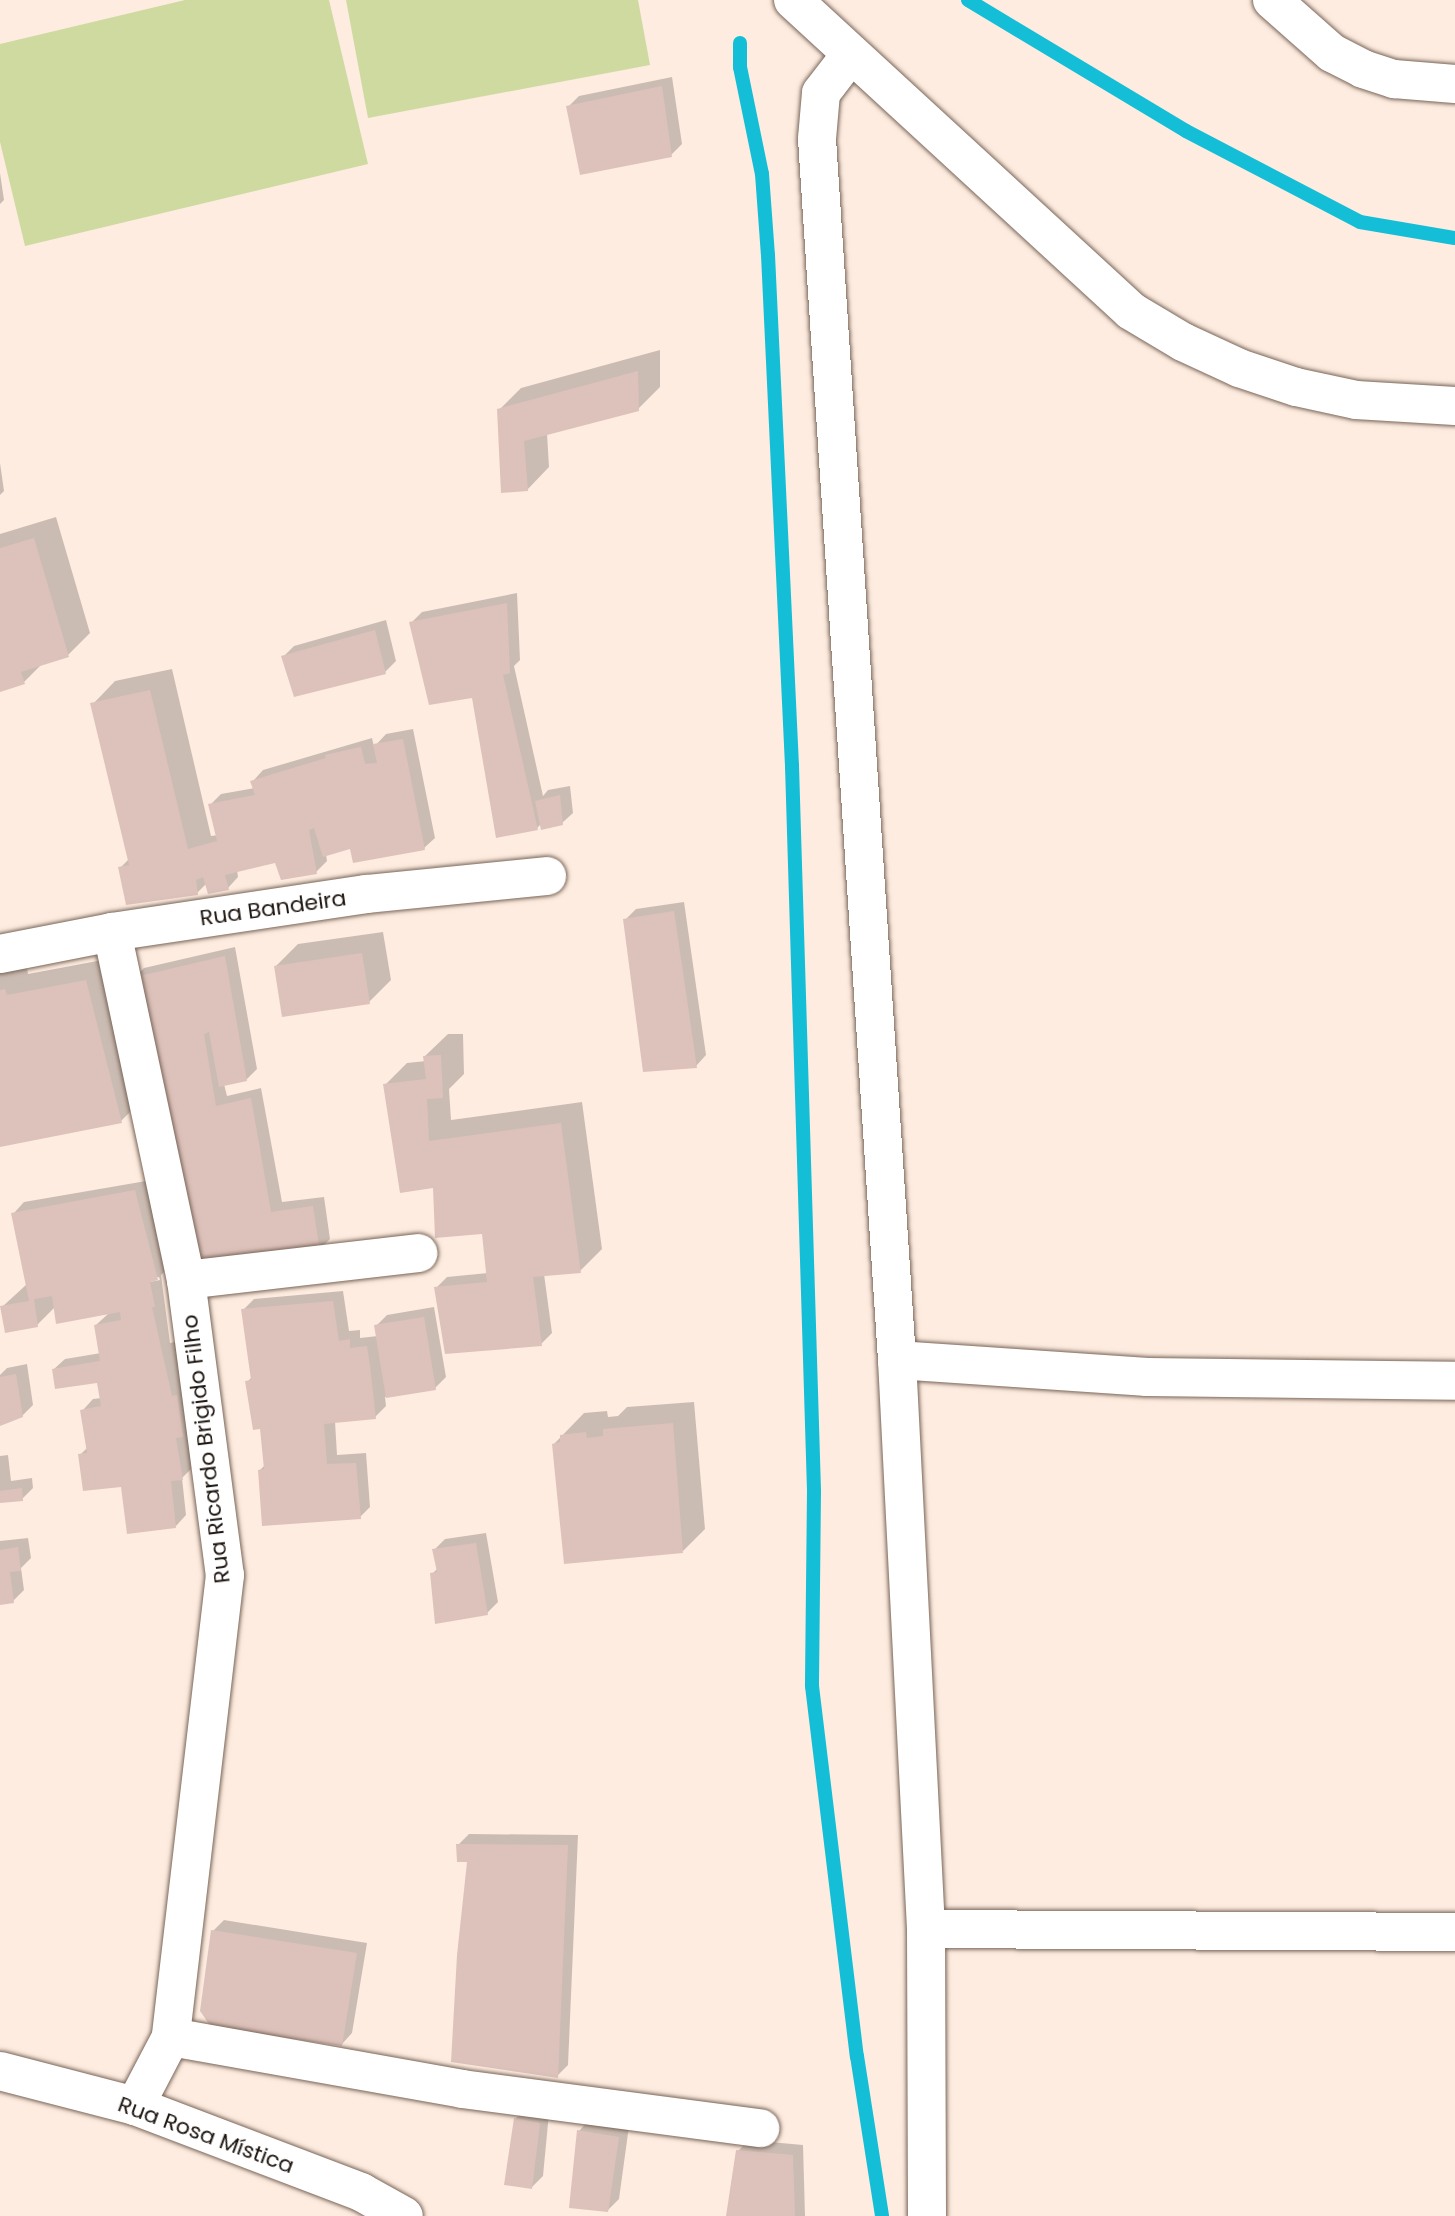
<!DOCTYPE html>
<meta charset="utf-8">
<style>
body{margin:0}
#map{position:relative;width:1455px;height:2216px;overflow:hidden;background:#feece0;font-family:Poppins,sans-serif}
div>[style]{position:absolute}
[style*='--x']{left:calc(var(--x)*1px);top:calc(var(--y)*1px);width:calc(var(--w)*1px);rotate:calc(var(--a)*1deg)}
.green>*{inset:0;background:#cfdaa1}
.shadow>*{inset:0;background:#0003}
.stream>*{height:14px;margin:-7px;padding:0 7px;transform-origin:7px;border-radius:7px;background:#14bed6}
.building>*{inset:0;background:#ddc2bb}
.roads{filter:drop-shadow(0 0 2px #796558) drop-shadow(0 0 2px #796558)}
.street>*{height:38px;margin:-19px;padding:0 19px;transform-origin:19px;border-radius:19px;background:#fff}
span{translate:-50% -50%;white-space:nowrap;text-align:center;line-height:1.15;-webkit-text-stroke:6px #fff;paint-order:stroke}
.street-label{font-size:22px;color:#1d1510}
</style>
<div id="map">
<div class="green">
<i style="clip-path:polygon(185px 0,329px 0,368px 164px,25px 246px,0 142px,0 44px)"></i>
<i style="clip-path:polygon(346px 0,638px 0,650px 65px,368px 118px)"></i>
</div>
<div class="shadow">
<i style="clip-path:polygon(672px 77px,682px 144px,671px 155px,568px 107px,579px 96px)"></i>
<i style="clip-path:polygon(0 173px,4px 200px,0 204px)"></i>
<i style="clip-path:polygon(660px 350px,660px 387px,638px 409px,547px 433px,549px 467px,527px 490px,499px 410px,521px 388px)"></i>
<i style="clip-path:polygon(0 463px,4px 491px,0 495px)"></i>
<i style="clip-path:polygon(56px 517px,90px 633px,68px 655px,44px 662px,24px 682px,0 689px,0 534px)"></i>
<i style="clip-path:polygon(517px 593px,520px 660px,514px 666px,543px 796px,548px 790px,570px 786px,573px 813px,562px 823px,542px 823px,537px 828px,474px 696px,411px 623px,422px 612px)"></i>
<i style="clip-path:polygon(386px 620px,396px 661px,385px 672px,283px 657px,294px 646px)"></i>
<i style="clip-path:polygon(172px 669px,211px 836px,218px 835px,210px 805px,221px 794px,255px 788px,253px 781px,263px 770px,372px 738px,374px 747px,386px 734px,413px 729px,435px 838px,424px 848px,351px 846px,326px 854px,327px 861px,316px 872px,277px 861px,237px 870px,238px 877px,228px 888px,207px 883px,197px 893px,120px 868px,129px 859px,93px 704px,115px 681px)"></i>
<i style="clip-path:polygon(684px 902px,706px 1055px,696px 1066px,625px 920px,636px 909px)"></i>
<i style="clip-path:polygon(383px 932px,391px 980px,369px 1002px,276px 966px,298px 944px)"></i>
<i style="clip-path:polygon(235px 947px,257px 1069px,246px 1080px,224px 1084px,227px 1096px,261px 1088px,282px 1202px,324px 1197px,330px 1239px,319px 1250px,204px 1264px,133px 979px,144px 968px)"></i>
<i style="clip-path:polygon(108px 959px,143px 1099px,121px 1121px,0 1145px,0 972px,27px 968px,28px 974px)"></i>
<i style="clip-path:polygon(448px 1034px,463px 1034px,464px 1074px,449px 1089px,451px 1120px,582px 1102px,602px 1249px,580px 1271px,544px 1274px,552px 1333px,541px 1344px,436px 1288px,447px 1277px,488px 1273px,484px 1232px,434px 1186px,385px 1085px,407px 1063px,426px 1061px,425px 1056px)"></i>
<i style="clip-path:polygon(evenodd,146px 1181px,168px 1268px,161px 1275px,170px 1343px,175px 1342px,193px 1425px,187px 1431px,192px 1468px,182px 1478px,186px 1515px,176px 1526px,80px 1455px,88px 1447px,83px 1410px,93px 1399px,102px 1398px,99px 1381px,54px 1369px,65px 1359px,101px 1353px,96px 1325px,109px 1313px,55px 1307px,37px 1325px,2px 1307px,27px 1284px,14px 1213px,24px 1202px,146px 1181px,159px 1277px,160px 1280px,123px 1287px,122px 1281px,159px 1277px)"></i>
<i style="clip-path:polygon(343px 1291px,349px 1331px,360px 1330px,360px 1338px,378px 1336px,376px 1326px,387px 1315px,434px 1307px,446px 1377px,435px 1388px,385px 1397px,386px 1406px,375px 1417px,335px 1421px,337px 1455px,366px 1453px,370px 1507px,360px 1517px,260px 1470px,266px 1464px,262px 1430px,247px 1382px,252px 1377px,243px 1310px,254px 1299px)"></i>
<i style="clip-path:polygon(27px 1364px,33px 1405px,22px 1416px,0 1409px,0 1375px,7px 1368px)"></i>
<i style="clip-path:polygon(694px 1402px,705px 1529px,683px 1551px,554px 1444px,584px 1413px,607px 1411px,608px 1417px,618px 1416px,627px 1407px)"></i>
<i style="clip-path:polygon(8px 1455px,11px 1481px,32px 1478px,33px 1488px,22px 1499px,0 1502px,0 1456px)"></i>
<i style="clip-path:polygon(486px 1533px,498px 1602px,487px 1613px,432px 1574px,438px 1568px,434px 1550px,445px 1539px)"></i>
<i style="clip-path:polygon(28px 1538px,31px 1558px,21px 1568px,24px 1590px,13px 1601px,0 1603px,0 1541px)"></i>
<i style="clip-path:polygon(469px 1834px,578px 1835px,568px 2065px,557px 2076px,469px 1860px,458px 1845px)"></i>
<i style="clip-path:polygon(224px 1920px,367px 1943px,352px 2033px,342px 2044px,213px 1931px)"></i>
<i style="clip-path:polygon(527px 2108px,549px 2113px,543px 2176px,532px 2187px,516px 2118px)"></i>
<i style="clip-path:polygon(589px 2120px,629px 2126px,619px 2199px,608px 2210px,579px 2131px)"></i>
<i style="clip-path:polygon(749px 2140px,803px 2145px,805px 2216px,728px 2216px,738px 2151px)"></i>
</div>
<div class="stream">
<i style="--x:968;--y:0;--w:254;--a:31"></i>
<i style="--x:1186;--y:131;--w:196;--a:27.6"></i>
<i style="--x:1360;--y:222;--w:96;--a:9.6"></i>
<i style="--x:740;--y:43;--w:24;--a:90"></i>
<i style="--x:740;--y:67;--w:109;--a:78.4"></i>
<i style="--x:762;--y:174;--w:81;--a:85.8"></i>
<i style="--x:768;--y:255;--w:512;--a:87.31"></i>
<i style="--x:792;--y:766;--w:725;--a:88.26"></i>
<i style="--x:814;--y:1491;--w:195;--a:90.6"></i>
<i style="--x:812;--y:1686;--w:373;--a:83.1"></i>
<i style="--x:857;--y:2056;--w:162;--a:81.1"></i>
</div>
<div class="building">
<i style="clip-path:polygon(662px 86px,672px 157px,580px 175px,566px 106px)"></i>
<i style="clip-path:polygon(638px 371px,639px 411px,524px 441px,528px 491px,501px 493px,497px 409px)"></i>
<i style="clip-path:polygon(34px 538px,69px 657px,21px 672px,25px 684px,0 692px,0 548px)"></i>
<i style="clip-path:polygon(507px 603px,510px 673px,503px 675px,538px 830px,496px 838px,472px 698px,429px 705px,409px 622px)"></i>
<i style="clip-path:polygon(375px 630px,386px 674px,294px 697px,281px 656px)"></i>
<i style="clip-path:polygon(150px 690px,188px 849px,217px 841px,208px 804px,255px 795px,250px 781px,326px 758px,325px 755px,361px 747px,365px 764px,377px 763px,373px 744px,403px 739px,425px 850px,353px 863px,350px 849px,323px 857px,314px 828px,309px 830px,317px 874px,281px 880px,275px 863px,225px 875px,229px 890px,208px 894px,203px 877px,196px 880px,198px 895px,126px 905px,118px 867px,129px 865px,90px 703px)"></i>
<i style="clip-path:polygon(560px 795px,563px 825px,541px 830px,535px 801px)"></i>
<i style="clip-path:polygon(674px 911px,697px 1068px,643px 1072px,623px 919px)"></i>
<i style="clip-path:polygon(362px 953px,370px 1004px,282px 1017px,274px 966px)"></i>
<i style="clip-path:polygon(225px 956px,247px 1081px,219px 1087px,209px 1032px,204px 1034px,216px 1106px,251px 1098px,271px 1212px,313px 1206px,320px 1252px,203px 1267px,131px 978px)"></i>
<i style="clip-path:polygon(86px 980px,122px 1123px,0 1147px,0 990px,5px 989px,7px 995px)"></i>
<i style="clip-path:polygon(441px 1055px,443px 1098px,427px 1099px,429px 1141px,561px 1123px,581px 1273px,533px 1277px,542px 1346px,445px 1354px,434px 1287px,487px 1282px,482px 1234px,435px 1238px,433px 1188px,400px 1193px,383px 1084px,426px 1079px,423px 1056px)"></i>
<i style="clip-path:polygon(135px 1190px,158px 1280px,150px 1282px,155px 1307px,152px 1307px,172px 1396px,177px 1395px,183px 1437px,176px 1438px,183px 1480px,171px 1481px,176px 1528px,127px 1534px,121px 1487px,83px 1491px,78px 1454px,87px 1453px,80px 1410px,101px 1406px,97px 1383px,55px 1389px,52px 1369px,100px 1361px,94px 1325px,121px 1320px,120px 1312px,56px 1324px,52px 1296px,34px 1299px,38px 1327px,5px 1333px,0 1306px,29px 1301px,11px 1213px)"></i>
<i style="clip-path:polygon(333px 1301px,339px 1341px,350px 1339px,350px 1348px,367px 1346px,370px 1366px,376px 1419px,324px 1424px,327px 1464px,356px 1463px,361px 1519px,262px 1526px,258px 1470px,264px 1469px,260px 1429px,253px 1430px,245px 1381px,251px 1380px,241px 1309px)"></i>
<i style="clip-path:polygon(424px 1317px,436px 1390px,386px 1398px,374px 1325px)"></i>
<i style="clip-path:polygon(16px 1374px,23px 1417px,0 1426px,0 1377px)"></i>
<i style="clip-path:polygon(673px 1423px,683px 1553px,564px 1564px,552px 1444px,560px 1442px,560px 1435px,586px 1432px,587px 1438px,603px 1436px,603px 1429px)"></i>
<i style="clip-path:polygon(22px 1488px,23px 1501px,0 1503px,0 1491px)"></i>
<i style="clip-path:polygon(476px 1543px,488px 1615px,435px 1624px,430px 1573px,437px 1572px,432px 1549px)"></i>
<i style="clip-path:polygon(18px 1547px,21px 1571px,10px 1572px,14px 1603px,0 1605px,0 1550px)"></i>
<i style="clip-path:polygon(456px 1844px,568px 1845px,558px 2078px,451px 2062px,457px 1955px,467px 1862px,457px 1862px)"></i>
<i style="clip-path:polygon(211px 1930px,357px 1953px,342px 2046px,211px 2027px,200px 2011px)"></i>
<i style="clip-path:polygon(514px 2118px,540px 2123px,532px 2189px,504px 2185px)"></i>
<i style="clip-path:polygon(577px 2130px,619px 2137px,608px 2212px,569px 2208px)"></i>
<i style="clip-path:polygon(736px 2150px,793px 2155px,795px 2216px,726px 2216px)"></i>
</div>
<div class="roads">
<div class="street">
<i style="--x:793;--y:0;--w:459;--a:42.6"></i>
<i style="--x:1131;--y:311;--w:61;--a:30.8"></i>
<i style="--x:1183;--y:342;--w:62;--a:24.9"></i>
<i style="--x:1239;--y:368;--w:60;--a:18.4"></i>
<i style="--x:1296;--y:387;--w:61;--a:12.2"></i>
<i style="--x:1356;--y:400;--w:99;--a:3.5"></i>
<i style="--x:1272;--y:0;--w:80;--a:41.5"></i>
<i style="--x:1332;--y:53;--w:35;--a:27"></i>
<i style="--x:1363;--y:69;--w:33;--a:18"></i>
<i style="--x:1394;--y:79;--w:61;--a:4.7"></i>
<i style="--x:851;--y:54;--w:49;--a:127.6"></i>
<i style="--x:821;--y:93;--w:46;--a:95"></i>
<i style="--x:817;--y:139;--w:1224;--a:86.25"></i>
<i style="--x:897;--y:1360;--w:570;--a:87.08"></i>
<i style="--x:926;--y:1929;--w:287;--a:89.8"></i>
<i style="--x:112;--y:932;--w:356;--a:78"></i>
<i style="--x:186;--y:1280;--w:298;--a:82.5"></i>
<i style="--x:225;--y:1575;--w:465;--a:96.7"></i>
<i style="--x:171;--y:2037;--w:78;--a:117.6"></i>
<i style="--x:0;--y:954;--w:114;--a:-11.1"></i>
<i style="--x:112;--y:932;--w:258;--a:-8.5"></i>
<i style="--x:367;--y:894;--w:181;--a:-5.7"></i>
<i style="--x:186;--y:1280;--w:234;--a:-6.6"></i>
<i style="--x:897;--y:1360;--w:251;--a:3.9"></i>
<i style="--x:1147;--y:1377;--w:308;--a:0.7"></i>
<i style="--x:926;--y:1929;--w:529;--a:0.32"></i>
<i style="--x:171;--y:2037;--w:296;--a:10.1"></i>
<i style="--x:462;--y:2089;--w:301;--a:7.5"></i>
<i style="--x:0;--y:2071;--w:139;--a:14.5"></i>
<i style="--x:135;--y:2106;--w:242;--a:20.8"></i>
<i style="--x:361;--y:2192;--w:49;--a:29.2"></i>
</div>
</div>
<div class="street-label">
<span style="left:273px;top:908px;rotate:-8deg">Rua Bandeira</span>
<span style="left:206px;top:1449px;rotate:-97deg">Rua Ricardo Brigido Filho</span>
<span style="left:206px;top:2135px;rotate:20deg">Rua Rosa Mística</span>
</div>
</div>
